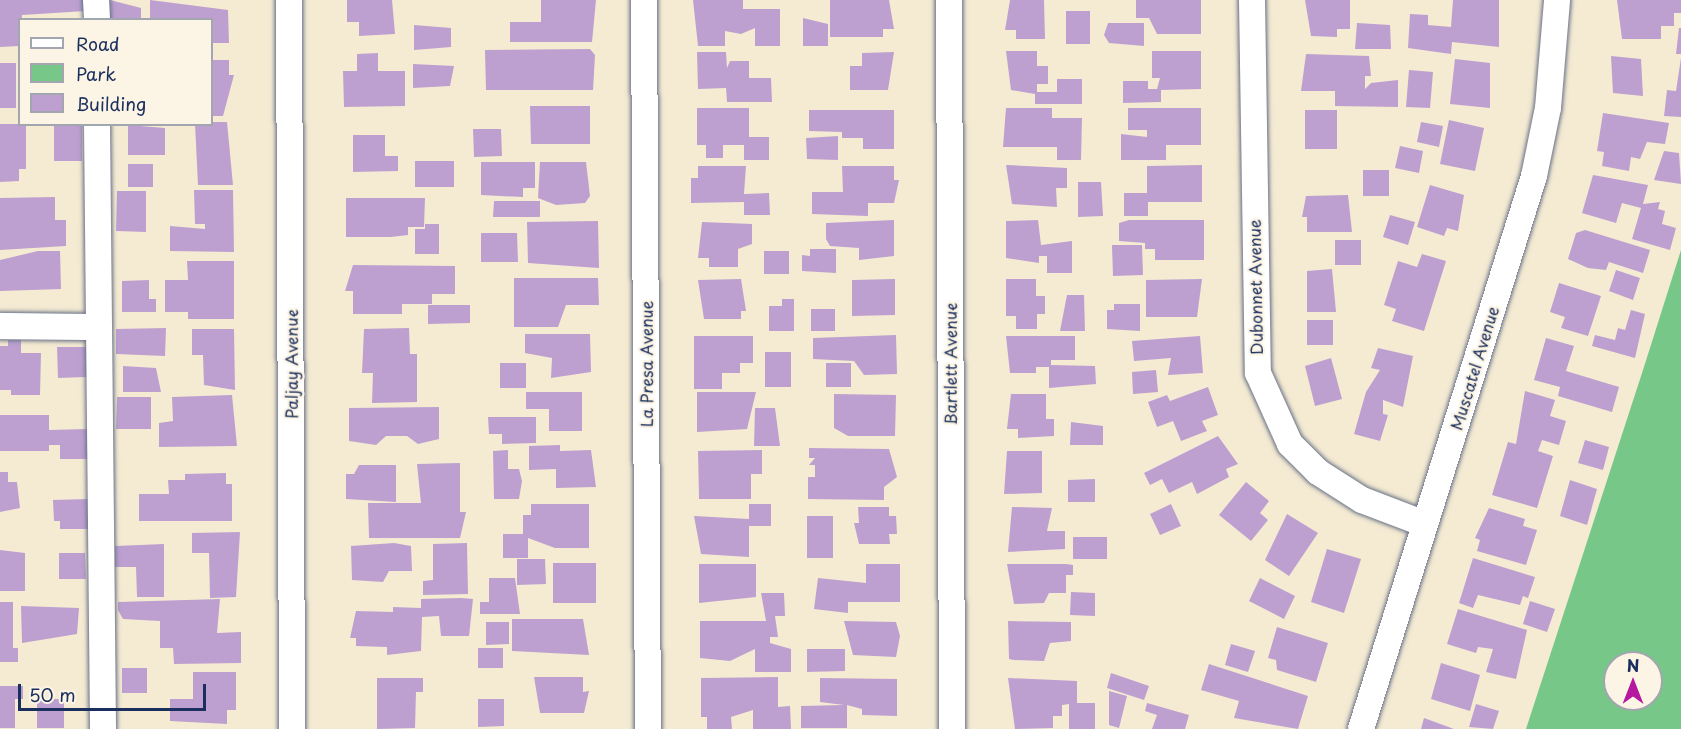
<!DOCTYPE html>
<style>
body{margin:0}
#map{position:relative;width:1681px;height:729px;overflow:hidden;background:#f5ebd3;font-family:"Playpen Sans",sans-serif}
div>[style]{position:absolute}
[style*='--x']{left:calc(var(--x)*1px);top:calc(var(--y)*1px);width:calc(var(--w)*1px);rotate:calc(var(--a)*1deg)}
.green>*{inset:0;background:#77c788}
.building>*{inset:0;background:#bda0d0}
.roads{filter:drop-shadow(0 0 2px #677187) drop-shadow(0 0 2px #677187)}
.minor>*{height:26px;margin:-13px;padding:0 13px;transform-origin:13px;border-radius:13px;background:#fff}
span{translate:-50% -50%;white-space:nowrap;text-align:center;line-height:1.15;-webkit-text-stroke:4.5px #fcf5e5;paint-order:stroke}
.street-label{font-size:16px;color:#1b2f5e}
.legend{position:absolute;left:18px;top:18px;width:195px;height:108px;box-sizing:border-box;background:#fcf5e5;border:2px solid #a2a6af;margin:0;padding:8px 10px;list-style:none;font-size:18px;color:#1b2f5e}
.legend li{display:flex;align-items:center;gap:12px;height:30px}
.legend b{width:30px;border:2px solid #a2a6af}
.north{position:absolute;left:1603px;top:651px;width:60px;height:60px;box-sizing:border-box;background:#fcf5e5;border:2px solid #a2a6af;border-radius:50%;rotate:0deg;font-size:16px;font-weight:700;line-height:24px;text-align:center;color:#1b2f5e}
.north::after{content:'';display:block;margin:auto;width:21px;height:27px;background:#b5179e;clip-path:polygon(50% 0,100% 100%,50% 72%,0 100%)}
.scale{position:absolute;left:18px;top:684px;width:188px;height:27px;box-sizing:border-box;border:3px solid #1b2f5e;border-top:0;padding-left:8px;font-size:18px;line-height:21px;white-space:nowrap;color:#1b2f5e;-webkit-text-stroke:4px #fcf5e5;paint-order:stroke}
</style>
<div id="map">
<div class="green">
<i style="clip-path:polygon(evenodd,1681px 250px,1681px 729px,1526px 729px,1643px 370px,1681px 250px,1615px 663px,1651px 663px,1651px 699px,1615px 699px,1615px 663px)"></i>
</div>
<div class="building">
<i style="clip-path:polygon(0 0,86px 0,86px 11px,22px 15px,20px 46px,0 47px)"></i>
<i style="clip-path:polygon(110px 0,141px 8px,141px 20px,110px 19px)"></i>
<i style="clip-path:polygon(150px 0,228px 10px,229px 43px,212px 43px,212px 20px,150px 20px)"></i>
<i style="clip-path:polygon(347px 0,392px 0,395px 34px,359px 36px,359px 22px,347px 22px)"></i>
<i style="clip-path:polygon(541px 0,596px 0,592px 42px,510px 42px,510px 22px,541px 22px)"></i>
<i style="clip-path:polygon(693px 0,743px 0,743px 9px,780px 9px,780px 46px,755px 46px,755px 28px,741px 34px,725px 31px,725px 46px,698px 46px)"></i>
<i style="clip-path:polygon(830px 0,889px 0,894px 29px,883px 29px,883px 37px,830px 37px)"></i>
<i style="clip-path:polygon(1010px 0,1044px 0,1045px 39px,1016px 39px,1016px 30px,1005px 30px)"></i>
<i style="clip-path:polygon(1136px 0,1201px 0,1201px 34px,1157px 34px,1149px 18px,1136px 18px)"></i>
<i style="clip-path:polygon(1305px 0,1350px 0,1350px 29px,1337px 29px,1337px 37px,1311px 36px)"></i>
<i style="clip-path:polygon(1453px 0,1499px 0,1499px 47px,1452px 42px,1451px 54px,1408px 48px,1410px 14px,1428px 15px,1428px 25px,1451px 27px)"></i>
<i style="clip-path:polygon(1617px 0,1681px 0,1681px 13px,1674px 13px,1674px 26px,1661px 26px,1661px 39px,1622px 39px)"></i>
<i style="clip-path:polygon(1066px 11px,1090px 11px,1090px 44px,1066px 44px)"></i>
<i style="clip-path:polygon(803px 18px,828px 24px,828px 46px,803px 46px)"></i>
<i style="clip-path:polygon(1108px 23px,1144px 23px,1144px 46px,1109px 43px,1104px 35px)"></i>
<i style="clip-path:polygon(1357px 23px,1390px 25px,1391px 49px,1355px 49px)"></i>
<i style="clip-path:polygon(414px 25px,451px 28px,451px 47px,414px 50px)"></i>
<i style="clip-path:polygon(1679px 28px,1681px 28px,1681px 54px,1676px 54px)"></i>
<i style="clip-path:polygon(590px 49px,595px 55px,593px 90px,486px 90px,485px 50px)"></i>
<i style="clip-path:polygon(1006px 51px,1037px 51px,1037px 66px,1048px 66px,1048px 84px,1037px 84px,1037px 92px,1057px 92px,1057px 79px,1082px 79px,1082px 104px,1035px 104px,1035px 94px,1011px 90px)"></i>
<i style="clip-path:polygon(1152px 51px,1201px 51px,1201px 89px,1161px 90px,1161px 102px,1123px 103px,1123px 81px,1148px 81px,1148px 89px,1157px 89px,1160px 78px,1152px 78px)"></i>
<i style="clip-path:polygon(697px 52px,726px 52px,727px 68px,730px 61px,749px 61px,749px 78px,771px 78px,772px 102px,727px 102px,726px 88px,698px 89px)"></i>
<i style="clip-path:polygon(894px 52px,888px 90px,850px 90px,850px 66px,862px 66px,862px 53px)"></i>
<i style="clip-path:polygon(378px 53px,378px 71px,405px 71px,405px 106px,344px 107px,343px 71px,357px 71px,357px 54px)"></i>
<i style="clip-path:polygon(1306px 54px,1369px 56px,1371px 76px,1365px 76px,1365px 89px,1371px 83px,1398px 80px,1398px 107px,1335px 106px,1335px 91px,1301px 91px)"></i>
<i style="clip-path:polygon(1611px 56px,1641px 59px,1643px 96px,1613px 93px)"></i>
<i style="clip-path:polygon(1681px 58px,1681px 117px,1664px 116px,1667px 90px,1676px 91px)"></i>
<i style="clip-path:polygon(1455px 59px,1490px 63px,1490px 108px,1450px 104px)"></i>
<i style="clip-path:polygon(212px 60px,229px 60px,229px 75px,234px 75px,223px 116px,212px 116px)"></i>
<i style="clip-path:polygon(0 63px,16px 63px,16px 108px,0 108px)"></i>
<i style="clip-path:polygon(413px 64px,454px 66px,450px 86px,413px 88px)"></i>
<i style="clip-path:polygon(1409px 70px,1433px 72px,1430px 108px,1406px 107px)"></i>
<i style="clip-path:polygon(530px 106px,590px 106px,590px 144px,531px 144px)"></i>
<i style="clip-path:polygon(697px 108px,749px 108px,749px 137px,769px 137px,769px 160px,744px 160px,744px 145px,723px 145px,723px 158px,706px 158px,706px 145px,697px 145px)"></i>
<i style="clip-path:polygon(1006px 108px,1052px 108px,1052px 118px,1082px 118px,1081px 160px,1057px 160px,1057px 147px,1003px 147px)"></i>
<i style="clip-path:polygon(1128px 108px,1201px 108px,1201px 145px,1166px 145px,1166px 160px,1121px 160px,1121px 134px,1147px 137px,1147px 130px,1128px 130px)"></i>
<i style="clip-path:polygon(809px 110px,894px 110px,894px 149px,863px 149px,863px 138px,842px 138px,842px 132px,809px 131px)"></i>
<i style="clip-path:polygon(1305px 110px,1337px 110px,1337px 149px,1305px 149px)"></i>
<i style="clip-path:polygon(1603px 113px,1669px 123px,1665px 144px,1647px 142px,1640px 159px,1631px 157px,1629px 171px,1602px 166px,1604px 152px,1597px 151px)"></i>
<i style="clip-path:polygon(1449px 120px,1484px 128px,1475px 171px,1440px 164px)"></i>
<i style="clip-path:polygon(212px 122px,227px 122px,233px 185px,198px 185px,195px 124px)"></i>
<i style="clip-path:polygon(1421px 122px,1443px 126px,1439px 147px,1417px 142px)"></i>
<i style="clip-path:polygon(0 124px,26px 124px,26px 169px,19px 169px,19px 181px,0 182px)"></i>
<i style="clip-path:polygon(54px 124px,82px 124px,82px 161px,54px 161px)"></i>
<i style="clip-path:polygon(128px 125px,165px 128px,165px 155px,128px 155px)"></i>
<i style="clip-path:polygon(473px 129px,501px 129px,502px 156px,474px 157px)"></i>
<i style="clip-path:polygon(353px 135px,385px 135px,385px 156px,398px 156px,398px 171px,353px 172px)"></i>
<i style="clip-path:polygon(838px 136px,838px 160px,807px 159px,806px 138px)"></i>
<i style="clip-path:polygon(1400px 146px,1423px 151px,1419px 173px,1395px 168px)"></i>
<i style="clip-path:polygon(1664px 151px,1679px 153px,1681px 184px,1654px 180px)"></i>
<i style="clip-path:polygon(415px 161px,454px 161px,454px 187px,415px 187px)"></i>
<i style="clip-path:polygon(481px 162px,535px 162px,535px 188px,523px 188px,523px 197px,481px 195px)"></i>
<i style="clip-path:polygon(540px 162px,586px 162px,590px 196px,585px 203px,556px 205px,538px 198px)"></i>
<i style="clip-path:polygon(128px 164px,153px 164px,153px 187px,128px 187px)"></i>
<i style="clip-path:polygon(1006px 165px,1067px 168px,1067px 188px,1056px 188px,1057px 207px,1012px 204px)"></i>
<i style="clip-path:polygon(1202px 165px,1202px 202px,1148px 202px,1148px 216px,1124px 216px,1124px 193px,1147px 193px,1147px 166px)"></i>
<i style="clip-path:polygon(698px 166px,746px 166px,744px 194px,769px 193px,770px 215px,744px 215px,744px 202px,691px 203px,691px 178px,698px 178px)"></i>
<i style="clip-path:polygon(842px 166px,894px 166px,894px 180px,899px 180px,894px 203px,868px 203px,868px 216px,812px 214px,812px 192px,843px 192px)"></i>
<i style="clip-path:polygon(1363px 170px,1389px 170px,1389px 196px,1363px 196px)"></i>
<i style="clip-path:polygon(1593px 175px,1648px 185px,1643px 204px,1660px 202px,1658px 209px,1665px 211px,1662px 224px,1676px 228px,1670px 250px,1632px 239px,1641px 208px,1622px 203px,1616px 223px,1582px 213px)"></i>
<i style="clip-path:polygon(1078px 182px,1101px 182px,1103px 216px,1078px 217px)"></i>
<i style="clip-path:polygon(1430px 185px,1464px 195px,1458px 231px,1447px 228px,1444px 236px,1417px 227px)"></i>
<i style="clip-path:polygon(194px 190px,233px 190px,234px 252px,170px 251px,170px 226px,205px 229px,205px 224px,195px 224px)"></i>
<i style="clip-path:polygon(117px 191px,146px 191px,146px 232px,116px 231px)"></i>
<i style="clip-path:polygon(1348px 195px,1352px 232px,1307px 232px,1307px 217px,1302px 217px,1306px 196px)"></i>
<i style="clip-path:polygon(55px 197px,55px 220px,66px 220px,66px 246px,0 250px,0 198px)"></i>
<i style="clip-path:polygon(346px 198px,425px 198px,424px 227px,408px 227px,408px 235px,391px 237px,346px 237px)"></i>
<i style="clip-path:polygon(494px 201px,540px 201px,540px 217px,493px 217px)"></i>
<i style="clip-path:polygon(1390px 215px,1415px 222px,1408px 245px,1383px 237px)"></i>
<i style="clip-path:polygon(894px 220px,894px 256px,859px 260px,859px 248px,830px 246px,826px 239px,826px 223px)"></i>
<i style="clip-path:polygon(1038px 220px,1041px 245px,1072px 241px,1072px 273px,1047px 273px,1047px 256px,1039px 256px,1039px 263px,1006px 258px,1006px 221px)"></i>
<i style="clip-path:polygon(1129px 220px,1204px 220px,1204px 260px,1155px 260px,1155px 249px,1145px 249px,1145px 243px,1119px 241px,1119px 223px)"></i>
<i style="clip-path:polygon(598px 221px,599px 268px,528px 263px,527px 222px)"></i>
<i style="clip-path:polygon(702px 222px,752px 224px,752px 244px,738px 249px,738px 267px,709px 267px,709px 258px,698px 258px)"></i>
<i style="clip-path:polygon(425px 224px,439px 224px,439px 254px,415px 254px,415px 229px,425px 229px)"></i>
<i style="clip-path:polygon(1585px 230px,1650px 250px,1643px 273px,1609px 262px,1606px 270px,1588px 268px,1568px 259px,1576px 233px)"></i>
<i style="clip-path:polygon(481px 233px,517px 233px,518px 262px,481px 262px)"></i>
<i style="clip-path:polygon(1335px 240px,1361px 240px,1361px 265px,1335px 265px)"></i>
<i style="clip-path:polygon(1112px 245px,1142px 245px,1143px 275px,1113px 276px)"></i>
<i style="clip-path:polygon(810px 249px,836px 249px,836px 273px,802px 271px,802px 255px,810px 256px)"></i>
<i style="clip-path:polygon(38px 251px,60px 251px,61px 289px,0 291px,0 260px)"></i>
<i style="clip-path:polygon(764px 251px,789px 251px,789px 274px,764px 274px)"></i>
<i style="clip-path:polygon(1422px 254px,1446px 261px,1424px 331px,1392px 321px,1396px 309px,1384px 305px,1398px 261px,1417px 267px)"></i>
<i style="clip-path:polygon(187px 261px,234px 261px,234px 319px,188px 319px,188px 312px,165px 312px,165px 280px,188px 280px)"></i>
<i style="clip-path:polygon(353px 265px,455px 266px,455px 294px,432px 294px,432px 304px,402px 304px,402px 314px,353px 314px,353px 291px,345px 291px)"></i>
<i style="clip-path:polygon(1332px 269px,1336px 312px,1307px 312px,1307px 271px)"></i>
<i style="clip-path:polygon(1616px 270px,1640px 278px,1633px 300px,1609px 291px)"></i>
<i style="clip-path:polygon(514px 278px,598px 278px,599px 305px,566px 305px,558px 327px,514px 327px)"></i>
<i style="clip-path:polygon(741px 279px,746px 311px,741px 311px,741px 319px,704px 319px,698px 280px)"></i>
<i style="clip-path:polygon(895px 279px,895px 315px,852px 316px,852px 280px)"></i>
<i style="clip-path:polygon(1006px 279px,1036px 279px,1036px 296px,1045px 296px,1045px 314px,1037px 314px,1037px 329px,1016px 329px,1016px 316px,1006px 316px)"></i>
<i style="clip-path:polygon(1202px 279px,1197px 317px,1146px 317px,1146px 280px)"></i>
<i style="clip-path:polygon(149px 280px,149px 299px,156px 299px,156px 312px,122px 312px,122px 281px)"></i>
<i style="clip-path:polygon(1559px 283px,1601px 296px,1588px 336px,1561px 328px,1565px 317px,1550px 312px)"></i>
<i style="clip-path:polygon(1067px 295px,1084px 295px,1085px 331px,1060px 331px)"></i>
<i style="clip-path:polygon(782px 299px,794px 299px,794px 331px,769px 331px,769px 306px,782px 306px)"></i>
<i style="clip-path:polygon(1114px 304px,1140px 304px,1140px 331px,1107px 329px,1107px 310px,1114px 310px)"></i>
<i style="clip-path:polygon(428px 305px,470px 305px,470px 323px,428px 324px)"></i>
<i style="clip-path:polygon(811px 309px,835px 309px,835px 331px,811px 331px)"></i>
<i style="clip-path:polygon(1631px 310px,1645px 314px,1635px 358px,1592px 346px,1595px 335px,1615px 340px,1618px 328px,1625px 330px)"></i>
<i style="clip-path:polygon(1307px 320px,1333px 320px,1333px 345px,1307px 345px)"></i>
<i style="clip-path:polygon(166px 328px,165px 356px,116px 354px,116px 329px)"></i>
<i style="clip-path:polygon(409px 328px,410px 354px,417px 354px,417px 402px,372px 403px,373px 373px,362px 373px,364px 329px)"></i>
<i style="clip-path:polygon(192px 329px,234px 329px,235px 390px,204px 385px,203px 355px,192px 355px)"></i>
<i style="clip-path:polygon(525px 334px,590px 334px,591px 372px,551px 378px,552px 358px,525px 353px)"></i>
<i style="clip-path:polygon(896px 335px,897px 374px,864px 375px,854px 361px,813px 359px,813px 338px)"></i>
<i style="clip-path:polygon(694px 336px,753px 336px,753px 363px,740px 363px,740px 373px,722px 373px,722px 389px,694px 389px)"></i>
<i style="clip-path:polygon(1006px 336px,1075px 336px,1075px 360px,1051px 360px,1051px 365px,1095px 366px,1096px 384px,1049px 388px,1049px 367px,1036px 367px,1036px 373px,1010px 373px)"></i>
<i style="clip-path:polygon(1200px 336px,1203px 373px,1168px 375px,1171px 358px,1134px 361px,1132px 341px)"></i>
<i style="clip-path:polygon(1546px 338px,1574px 346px,1566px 371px,1619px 387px,1612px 412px,1558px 396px,1560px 387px,1534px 380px)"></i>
<i style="clip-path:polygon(8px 340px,21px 340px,21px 353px,41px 353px,40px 395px,11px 395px,11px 390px,0 390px,0 346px,8px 346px)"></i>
<i style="clip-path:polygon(57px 347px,87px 347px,87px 377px,58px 378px)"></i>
<i style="clip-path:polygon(1378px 348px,1413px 356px,1403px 407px,1383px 400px,1383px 414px,1388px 415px,1380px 441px,1354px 434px,1366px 392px,1380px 370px,1371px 368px)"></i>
<i style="clip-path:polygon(765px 352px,791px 352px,791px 387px,765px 387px)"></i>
<i style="clip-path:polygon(1331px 358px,1342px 399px,1315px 406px,1305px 366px)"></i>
<i style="clip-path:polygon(500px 363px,526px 363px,526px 388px,500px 388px)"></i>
<i style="clip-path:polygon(826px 363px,851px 363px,851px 387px,826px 387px)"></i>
<i style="clip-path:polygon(123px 366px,156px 368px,161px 392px,123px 392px)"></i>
<i style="clip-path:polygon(1156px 370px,1158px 392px,1133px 394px,1132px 372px)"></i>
<i style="clip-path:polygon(1208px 387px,1218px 415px,1202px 421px,1207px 431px,1181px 441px,1173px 421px,1157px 427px,1148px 402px,1167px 395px,1170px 401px)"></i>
<i style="clip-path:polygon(1525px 391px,1555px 400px,1550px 416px,1566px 421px,1559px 445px,1542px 440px,1538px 451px,1553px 456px,1537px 508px,1492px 495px,1508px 442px,1516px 444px)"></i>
<i style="clip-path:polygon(526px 392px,582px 392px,582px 431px,549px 431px,549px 409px,526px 409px)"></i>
<i style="clip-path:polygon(697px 392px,756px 392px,747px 429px,697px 432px)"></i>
<i style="clip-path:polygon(834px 394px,896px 395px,895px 436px,848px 436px,834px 428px)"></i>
<i style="clip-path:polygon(1011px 394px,1046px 394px,1046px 419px,1054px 419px,1054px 436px,1018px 438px,1018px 429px,1007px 429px)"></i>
<i style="clip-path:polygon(232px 395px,237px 446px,159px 447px,159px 423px,173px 421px,172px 397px)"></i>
<i style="clip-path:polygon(117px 397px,151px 397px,151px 429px,116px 429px)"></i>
<i style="clip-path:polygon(439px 407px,439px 439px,418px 444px,407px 436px,386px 436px,376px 445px,349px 441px,349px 408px)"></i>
<i style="clip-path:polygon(755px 408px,775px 408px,780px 446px,754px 446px)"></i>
<i style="clip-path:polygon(0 415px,49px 415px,49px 430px,87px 429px,88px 459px,60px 459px,60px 445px,49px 445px,49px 451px,0 451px)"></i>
<i style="clip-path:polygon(488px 417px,536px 417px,536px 443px,502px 444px,502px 434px,489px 434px)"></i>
<i style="clip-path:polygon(1071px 422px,1103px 426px,1103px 445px,1070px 445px)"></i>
<i style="clip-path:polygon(1218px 436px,1238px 464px,1226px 469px,1229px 477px,1197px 494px,1192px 482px,1169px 493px,1162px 479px,1150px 485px,1144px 473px)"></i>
<i style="clip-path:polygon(1585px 440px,1609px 447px,1603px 470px,1578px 463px)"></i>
<i style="clip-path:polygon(560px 445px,560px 451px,591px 450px,596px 487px,556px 488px,556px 469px,529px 470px,529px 446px)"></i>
<i style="clip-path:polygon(809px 448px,889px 449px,897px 477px,884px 487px,884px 500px,808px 499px,808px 477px,815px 477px,815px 465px,809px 465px,815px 458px,809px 458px)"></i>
<i style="clip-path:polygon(508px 450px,508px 469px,519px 469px,522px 481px,519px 499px,494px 499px,493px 451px)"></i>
<i style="clip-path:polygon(762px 450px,762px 474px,751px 474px,751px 499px,699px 499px,698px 451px)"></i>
<i style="clip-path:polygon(1007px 451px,1042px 451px,1042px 493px,1004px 494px)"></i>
<i style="clip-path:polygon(460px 463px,460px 512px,466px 512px,460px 538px,369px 538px,368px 503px,421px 503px,417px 464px)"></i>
<i style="clip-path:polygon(359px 465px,396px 465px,396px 502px,346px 499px,346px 474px,354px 474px)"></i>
<i style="clip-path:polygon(0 472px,8px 472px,8px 482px,17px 482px,20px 508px,0 512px)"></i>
<i style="clip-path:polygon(226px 473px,226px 484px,232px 484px,232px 521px,139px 521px,139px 494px,169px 494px,168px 480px,185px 480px,185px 474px)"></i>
<i style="clip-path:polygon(1095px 479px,1095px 502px,1068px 502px,1068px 480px)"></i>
<i style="clip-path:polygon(1570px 480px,1597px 489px,1587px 525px,1560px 516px)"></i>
<i style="clip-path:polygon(1246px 482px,1269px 501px,1260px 513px,1268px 520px,1251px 541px,1219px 515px)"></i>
<i style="clip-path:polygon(88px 499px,88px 529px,60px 529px,60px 521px,54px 521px,53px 500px)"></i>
<i style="clip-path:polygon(531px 504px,589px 504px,589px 548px,555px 548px,528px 538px,528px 558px,503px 558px,503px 534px,523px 534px,523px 515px,531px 515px)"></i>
<i style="clip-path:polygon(749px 504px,771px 504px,771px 526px,749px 526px,749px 557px,701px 554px,694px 516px,749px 519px)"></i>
<i style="clip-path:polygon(1171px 504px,1181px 526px,1160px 535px,1150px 514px)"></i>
<i style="clip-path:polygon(858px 507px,889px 507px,889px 516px,896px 516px,897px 534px,889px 534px,890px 544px,859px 544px,854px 523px,859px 523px)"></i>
<i style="clip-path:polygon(1012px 507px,1052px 508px,1047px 531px,1065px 531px,1065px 549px,1008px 552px)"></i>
<i style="clip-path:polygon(1489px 508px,1525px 519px,1523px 526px,1537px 530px,1526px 565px,1477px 551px,1480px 540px,1475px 538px)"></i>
<i style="clip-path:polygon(1287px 514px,1318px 533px,1289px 576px,1265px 560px)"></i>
<i style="clip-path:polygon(807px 516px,833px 516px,833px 558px,807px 558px)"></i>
<i style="clip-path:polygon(240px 532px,236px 597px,210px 598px,209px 553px,192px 553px,192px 533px)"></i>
<i style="clip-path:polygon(1073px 537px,1107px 537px,1107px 559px,1073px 559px)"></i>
<i style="clip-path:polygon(394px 543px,411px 546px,412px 571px,389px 571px,383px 582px,352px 580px,351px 546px)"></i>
<i style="clip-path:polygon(467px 543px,468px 594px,423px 595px,423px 581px,433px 580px,433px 544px)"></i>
<i style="clip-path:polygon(164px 544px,164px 597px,137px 597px,136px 567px,115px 567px,115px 546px)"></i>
<i style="clip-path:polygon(1327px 549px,1361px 559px,1344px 613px,1311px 602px)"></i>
<i style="clip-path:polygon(0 550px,25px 553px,25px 591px,0 591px)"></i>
<i style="clip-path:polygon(59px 553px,85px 553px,86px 579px,59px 579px)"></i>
<i style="clip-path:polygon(1473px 558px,1535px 577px,1528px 598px,1523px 596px,1520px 605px,1478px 595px,1473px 608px,1459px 603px)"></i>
<i style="clip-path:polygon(517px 559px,545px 559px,546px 584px,517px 585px)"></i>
<i style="clip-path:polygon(553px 563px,596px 563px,596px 603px,553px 603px)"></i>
<i style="clip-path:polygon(699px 564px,756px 564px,756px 597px,699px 603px)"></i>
<i style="clip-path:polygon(866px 564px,900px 564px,900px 602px,848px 602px,848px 613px,814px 609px,818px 578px,866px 583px)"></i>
<i style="clip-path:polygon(1007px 564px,1066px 564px,1073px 565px,1073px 575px,1066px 575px,1066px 593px,1049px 593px,1044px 603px,1014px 604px)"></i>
<i style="clip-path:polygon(489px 578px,515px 578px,520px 614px,480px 614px,480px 602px,489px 602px)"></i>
<i style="clip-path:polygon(1260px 578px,1295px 596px,1284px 619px,1249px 601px)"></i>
<i style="clip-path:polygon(1071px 592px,1095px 593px,1095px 616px,1070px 615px)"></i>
<i style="clip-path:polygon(761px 593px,784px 593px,785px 616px,775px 616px,778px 637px,770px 637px,770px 643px,791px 649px,791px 672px,755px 672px,755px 649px,730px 661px,700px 658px,700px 621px,766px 621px)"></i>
<i style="clip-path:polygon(461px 598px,473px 599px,469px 636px,441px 636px,439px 616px,422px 617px,421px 651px,387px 655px,387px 647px,356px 646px,356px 638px,350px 638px,356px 611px,393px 612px,393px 607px,421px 608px,421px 599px)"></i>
<i style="clip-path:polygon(220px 599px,217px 633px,241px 632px,241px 663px,174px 664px,173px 648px,160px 648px,160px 621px,123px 619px,118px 610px,118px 602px)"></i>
<i style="clip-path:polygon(1530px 601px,1555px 609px,1547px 632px,1523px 624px)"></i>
<i style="clip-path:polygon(0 602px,13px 602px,13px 648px,18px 648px,18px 662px,0 662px)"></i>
<i style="clip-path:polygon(21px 606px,79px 608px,77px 634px,22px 643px)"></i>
<i style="clip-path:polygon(1458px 609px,1527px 630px,1516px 679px,1486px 672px,1493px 649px,1478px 647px,1476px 653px,1447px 644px)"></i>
<i style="clip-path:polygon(512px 619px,583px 619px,589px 655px,512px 651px)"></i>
<i style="clip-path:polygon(844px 621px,896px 622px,900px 636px,896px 657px,853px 655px)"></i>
<i style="clip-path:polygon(1008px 621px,1071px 622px,1071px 641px,1050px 643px,1044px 661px,1014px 660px,1009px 659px)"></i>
<i style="clip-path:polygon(486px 622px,509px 622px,509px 644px,486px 645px)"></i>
<i style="clip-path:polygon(1277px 627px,1328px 643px,1316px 682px,1277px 670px,1276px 660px,1268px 658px)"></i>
<i style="clip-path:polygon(1231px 644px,1255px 651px,1248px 672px,1225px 665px)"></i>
<i style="clip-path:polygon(478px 648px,503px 648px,503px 668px,478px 668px)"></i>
<i style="clip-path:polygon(807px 649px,845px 649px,845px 671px,807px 672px)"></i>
<i style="clip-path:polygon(1441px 663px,1480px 675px,1470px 711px,1431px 699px)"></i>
<i style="clip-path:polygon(1209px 664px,1308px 696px,1298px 729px,1234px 718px,1239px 701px,1201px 690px)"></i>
<i style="clip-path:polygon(122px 668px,147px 668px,147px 693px,122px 693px)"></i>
<i style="clip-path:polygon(193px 672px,236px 672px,236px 710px,227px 710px,227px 724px,170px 721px,170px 699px,193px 699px)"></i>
<i style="clip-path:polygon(1111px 673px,1149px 686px,1144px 700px,1107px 688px)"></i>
<i style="clip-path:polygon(534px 677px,583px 677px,583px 692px,589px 691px,584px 713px,540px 713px)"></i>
<i style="clip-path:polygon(778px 677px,778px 707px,790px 706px,791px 729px,753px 729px,753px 710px,731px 717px,732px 729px,707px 729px,707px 717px,701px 717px,701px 678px)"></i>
<i style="clip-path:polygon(377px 678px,423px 678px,423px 692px,416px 692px,415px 728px,377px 729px)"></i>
<i style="clip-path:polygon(820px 678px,897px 679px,897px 716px,862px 715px,862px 709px,847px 705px,847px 728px,801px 728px,801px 706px,844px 705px,820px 702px)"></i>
<i style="clip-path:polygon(1008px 678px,1077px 681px,1077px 703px,1095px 703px,1095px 729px,1069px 729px,1069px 704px,1062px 705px,1062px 716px,1053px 716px,1053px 728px,1015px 729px)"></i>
<i style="clip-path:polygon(0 686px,23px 686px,23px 699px,15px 699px,15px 728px,0 728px)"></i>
<i style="clip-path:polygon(1109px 691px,1127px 696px,1119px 728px,1109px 725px)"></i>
<i style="clip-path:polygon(37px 699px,64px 699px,64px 728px,37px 728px)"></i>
<i style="clip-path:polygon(478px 699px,504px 699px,504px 726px,478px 727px)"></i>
<i style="clip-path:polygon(1147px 703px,1189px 715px,1185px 729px,1152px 729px,1157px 715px,1145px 711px)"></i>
<i style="clip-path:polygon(1476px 704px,1499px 711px,1493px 729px,1469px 727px)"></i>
<i style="clip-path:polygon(1424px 718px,1454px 729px,1421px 729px)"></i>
</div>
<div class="roads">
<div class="minor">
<i style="--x:96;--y:0;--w:20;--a:87"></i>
<i style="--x:289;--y:0;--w:729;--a:89.76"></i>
<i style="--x:644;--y:0;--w:729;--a:89.69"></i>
<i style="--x:949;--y:0;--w:729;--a:89.76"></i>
<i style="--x:1252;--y:0;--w:373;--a:89.1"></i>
<i style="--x:1258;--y:373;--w:78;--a:65.7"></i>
<i style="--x:1290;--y:444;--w:40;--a:45"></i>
<i style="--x:1318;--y:472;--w:52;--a:32.5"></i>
<i style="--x:1362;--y:500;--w:67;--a:20.9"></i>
<i style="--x:97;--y:124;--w:605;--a:89.43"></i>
<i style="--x:0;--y:326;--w:98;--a:0.6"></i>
<i style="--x:1361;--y:729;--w:579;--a:-72.63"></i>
<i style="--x:1534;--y:176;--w:69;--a:-78.4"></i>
<i style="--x:1548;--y:108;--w:108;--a:-85.2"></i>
</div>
</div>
<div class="street-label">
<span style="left:1255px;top:287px;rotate:-91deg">Dubonnet Avenue</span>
<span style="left:291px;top:364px;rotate:-90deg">Paljay Avenue</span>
<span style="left:646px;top:364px;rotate:-90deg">La Presa Avenue</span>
<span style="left:950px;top:364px;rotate:-90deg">Bartlett Avenue</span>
<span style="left:1474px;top:368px;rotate:-73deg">Muscatel Avenue</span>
</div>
<ul class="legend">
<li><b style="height:8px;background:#fff"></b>Road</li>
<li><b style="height:16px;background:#77c788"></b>Park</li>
<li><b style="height:16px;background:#bda0d0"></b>Building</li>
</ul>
<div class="north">N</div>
<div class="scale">50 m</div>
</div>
